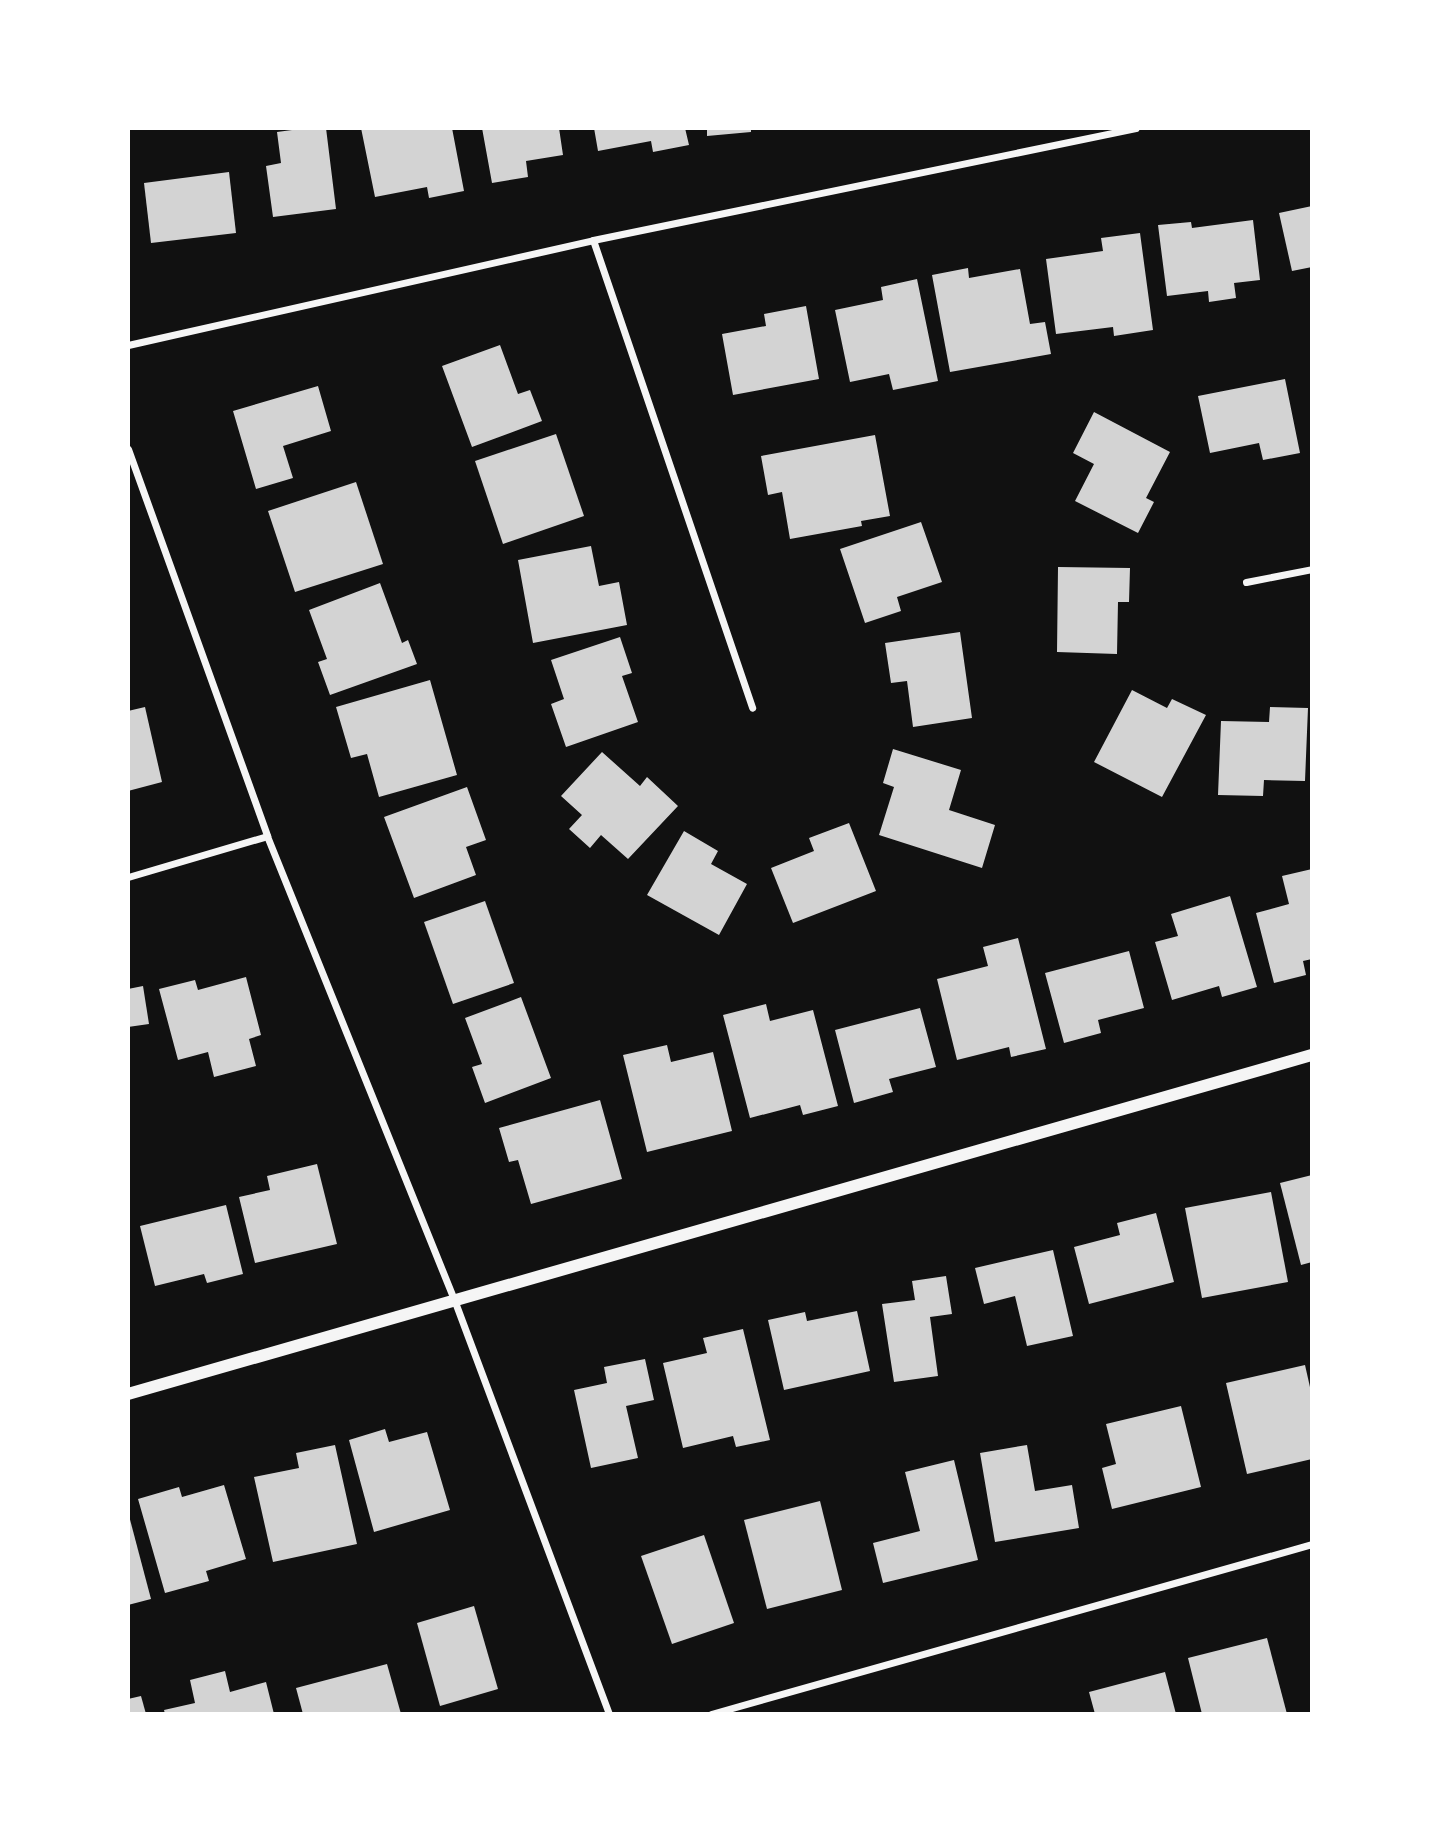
<!DOCTYPE html>
<style>
body{margin:0}
#map{position:relative;width:1440px;height:1842px;overflow:hidden;background:#111;font-family:"Space Grotesk",sans-serif}
div>[style]{position:absolute}
[style*='--x']{left:calc(var(--x)*1px);top:calc(var(--y)*1px);width:calc(var(--w)*1px);rotate:calc(var(--a)*1deg)}
.building>*{inset:0;background:#d3d3d3}
.minor>*{height:7px;margin:-3.5px;padding:0 3.5px;transform-origin:3.5px;border-radius:3.5px;background:#f5f5f5}
.tertiary>*{height:12px;margin:-6px;padding:0 6px;transform-origin:6px;border-radius:6px;background:#f5f5f5}
span{translate:-50% -50%;white-space:nowrap;text-align:center;line-height:1.15;-webkit-text-stroke:5px #fff;paint-order:stroke}
.frame{position:absolute;inset:0;border:130px solid #fff;pointer-events:none}
</style>
<div id="map">
<div class="building">
<i style="clip-path:polygon(307px 128px,326px 128px,336px 209px,273px 217px,266px 166px,281px 163px,277px 132px)"></i>
<i style="clip-path:polygon(361px 128px,452px 128px,464px 191px,429px 198px,427px 187px,375px 197px)"></i>
<i style="clip-path:polygon(482px 128px,559px 128px,563px 155px,526px 161px,528px 177px,492px 183px)"></i>
<i style="clip-path:polygon(594px 128px,685px 128px,689px 145px,653px 152px,651px 141px,598px 151px)"></i>
<i style="clip-path:polygon(707px 128px,751px 128px,751px 132px,707px 136px)"></i>
<i style="clip-path:polygon(229px 172px,236px 233px,151px 243px,144px 183px)"></i>
<i style="clip-path:polygon(1312px 206px,1312px 267px,1292px 271px,1279px 213px)"></i>
<i style="clip-path:polygon(1253px 220px,1260px 280px,1234px 283px,1236px 298px,1209px 302px,1208px 291px,1167px 296px,1158px 225px,1191px 222px,1192px 228px)"></i>
<i style="clip-path:polygon(1140px 233px,1153px 330px,1114px 336px,1113px 327px,1056px 334px,1046px 259px,1103px 251px,1101px 238px)"></i>
<i style="clip-path:polygon(968px 268px,969px 278px,1020px 269px,1030px 324px,1045px 322px,1051px 354px,950px 372px,932px 275px)"></i>
<i style="clip-path:polygon(917px 279px,938px 381px,893px 390px,889px 374px,850px 382px,835px 310px,883px 300px,881px 287px)"></i>
<i style="clip-path:polygon(806px 306px,819px 379px,733px 395px,722px 334px,766px 326px,764px 314px)"></i>
<i style="clip-path:polygon(500px 345px,518px 394px,530px 390px,542px 421px,472px 447px,442px 366px)"></i>
<i style="clip-path:polygon(1285px 379px,1300px 453px,1263px 460px,1259px 443px,1210px 453px,1198px 396px)"></i>
<i style="clip-path:polygon(318px 386px,331px 431px,283px 446px,293px 478px,256px 489px,233px 411px)"></i>
<i style="clip-path:polygon(1094px 412px,1170px 452px,1146px 498px,1154px 502px,1138px 533px,1075px 501px,1094px 464px,1073px 453px)"></i>
<i style="clip-path:polygon(556px 434px,584px 516px,503px 544px,475px 461px)"></i>
<i style="clip-path:polygon(875px 435px,890px 516px,861px 521px,862px 526px,790px 539px,782px 492px,768px 495px,761px 456px)"></i>
<i style="clip-path:polygon(356px 482px,383px 564px,295px 592px,268px 511px)"></i>
<i style="clip-path:polygon(921px 522px,942px 582px,897px 597px,901px 611px,865px 623px,840px 549px)"></i>
<i style="clip-path:polygon(591px 546px,599px 586px,619px 582px,627px 625px,533px 643px,518px 560px)"></i>
<i style="clip-path:polygon(1058px 567px,1130px 568px,1129px 602px,1118px 602px,1117px 654px,1057px 652px)"></i>
<i style="clip-path:polygon(380px 583px,402px 643px,408px 640px,417px 664px,330px 695px,318px 662px,327px 659px,309px 610px)"></i>
<i style="clip-path:polygon(960px 632px,972px 718px,913px 727px,907px 681px,891px 683px,885px 643px)"></i>
<i style="clip-path:polygon(620px 637px,632px 673px,622px 676px,638px 722px,566px 747px,551px 704px,564px 699px,551px 660px)"></i>
<i style="clip-path:polygon(430px 680px,457px 775px,379px 797px,367px 754px,351px 758px,336px 707px)"></i>
<i style="clip-path:polygon(1132px 690px,1167px 708px,1172px 699px,1206px 715px,1162px 797px,1094px 762px)"></i>
<i style="clip-path:polygon(145px 707px,162px 782px,128px 791px,128px 711px)"></i>
<i style="clip-path:polygon(1270px 707px,1308px 708px,1305px 781px,1264px 780px,1263px 796px,1218px 795px,1221px 721px,1269px 722px)"></i>
<i style="clip-path:polygon(893px 749px,961px 770px,949px 810px,995px 825px,982px 868px,879px 835px,894px 787px,883px 783px)"></i>
<i style="clip-path:polygon(602px 752px,640px 786px,647px 777px,678px 806px,628px 859px,601px 835px,590px 848px,569px 829px,582px 815px,561px 796px)"></i>
<i style="clip-path:polygon(467px 787px,486px 840px,466px 847px,476px 875px,414px 898px,384px 817px)"></i>
<i style="clip-path:polygon(849px 823px,876px 891px,793px 923px,771px 868px,814px 851px,809px 838px)"></i>
<i style="clip-path:polygon(684px 831px,718px 851px,711px 864px,747px 884px,719px 935px,647px 895px)"></i>
<i style="clip-path:polygon(1312px 869px,1312px 959px,1303px 961px,1306px 975px,1274px 983px,1256px 913px,1289px 904px,1282px 876px)"></i>
<i style="clip-path:polygon(1230px 896px,1257px 987px,1222px 997px,1219px 986px,1172px 1000px,1155px 942px,1178px 936px,1171px 914px)"></i>
<i style="clip-path:polygon(485px 901px,514px 983px,453px 1004px,424px 922px)"></i>
<i style="clip-path:polygon(1018px 938px,1046px 1049px,1011px 1057px,1009px 1047px,957px 1060px,937px 979px,988px 966px,983px 947px)"></i>
<i style="clip-path:polygon(1129px 951px,1144px 1008px,1098px 1020px,1101px 1033px,1064px 1043px,1045px 973px)"></i>
<i style="clip-path:polygon(246px 977px,261px 1035px,249px 1039px,256px 1066px,214px 1077px,208px 1052px,178px 1060px,159px 989px,195px 980px,198px 990px)"></i>
<i style="clip-path:polygon(143px 986px,149px 1024px,128px 1027px,128px 989px)"></i>
<i style="clip-path:polygon(521px 997px,551px 1078px,485px 1103px,472px 1067px,482px 1064px,465px 1018px)"></i>
<i style="clip-path:polygon(766px 1004px,770px 1021px,813px 1010px,838px 1106px,803px 1115px,800px 1105px,750px 1118px,723px 1015px)"></i>
<i style="clip-path:polygon(920px 1008px,936px 1067px,889px 1079px,893px 1092px,854px 1103px,835px 1030px)"></i>
<i style="clip-path:polygon(667px 1045px,671px 1062px,713px 1052px,732px 1131px,647px 1152px,623px 1055px)"></i>
<i style="clip-path:polygon(600px 1100px,622px 1179px,531px 1204px,518px 1160px,509px 1162px,499px 1128px)"></i>
<i style="clip-path:polygon(317px 1164px,337px 1244px,255px 1263px,239px 1197px,270px 1190px,267px 1176px)"></i>
<i style="clip-path:polygon(1312px 1175px,1312px 1262px,1301px 1265px,1280px 1183px)"></i>
<i style="clip-path:polygon(1271px 1192px,1288px 1282px,1202px 1298px,1185px 1208px)"></i>
<i style="clip-path:polygon(226px 1205px,243px 1274px,207px 1283px,204px 1274px,155px 1286px,140px 1226px)"></i>
<i style="clip-path:polygon(1156px 1213px,1174px 1282px,1089px 1304px,1074px 1247px,1120px 1235px,1117px 1223px)"></i>
<i style="clip-path:polygon(1053px 1250px,1073px 1336px,1027px 1346px,1015px 1296px,984px 1304px,975px 1268px)"></i>
<i style="clip-path:polygon(946px 1276px,952px 1314px,930px 1317px,938px 1376px,894px 1382px,882px 1304px,915px 1300px,912px 1281px)"></i>
<i style="clip-path:polygon(857px 1311px,870px 1371px,784px 1390px,768px 1320px,805px 1312px,807px 1321px)"></i>
<i style="clip-path:polygon(743px 1329px,770px 1440px,736px 1447px,733px 1436px,683px 1448px,663px 1363px,707px 1353px,703px 1338px)"></i>
<i style="clip-path:polygon(645px 1359px,654px 1400px,626px 1406px,638px 1458px,591px 1468px,574px 1390px,607px 1383px,604px 1367px)"></i>
<i style="clip-path:polygon(1305px 1365px,1312px 1396px,1312px 1459px,1247px 1474px,1226px 1383px)"></i>
<i style="clip-path:polygon(1181px 1406px,1201px 1487px,1112px 1509px,1102px 1468px,1116px 1464px,1106px 1424px)"></i>
<i style="clip-path:polygon(385px 1429px,389px 1442px,427px 1432px,450px 1510px,374px 1532px,349px 1440px)"></i>
<i style="clip-path:polygon(335px 1445px,357px 1544px,273px 1562px,254px 1477px,299px 1468px,296px 1453px)"></i>
<i style="clip-path:polygon(1027px 1445px,1035px 1491px,1072px 1485px,1079px 1528px,995px 1542px,980px 1453px)"></i>
<i style="clip-path:polygon(954px 1460px,978px 1560px,883px 1583px,873px 1543px,920px 1531px,905px 1472px)"></i>
<i style="clip-path:polygon(224px 1485px,246px 1559px,206px 1571px,209px 1581px,165px 1593px,138px 1499px,179px 1487px,182px 1497px)"></i>
<i style="clip-path:polygon(820px 1501px,842px 1590px,767px 1609px,744px 1520px)"></i>
<i style="clip-path:polygon(128px 1512px,151px 1599px,128px 1605px)"></i>
<i style="clip-path:polygon(704px 1535px,734px 1623px,672px 1644px,641px 1556px)"></i>
<i style="clip-path:polygon(474px 1606px,498px 1689px,440px 1706px,417px 1623px)"></i>
<i style="clip-path:polygon(1267px 1638px,1287px 1714px,1202px 1714px,1188px 1658px)"></i>
<i style="clip-path:polygon(387px 1664px,401px 1714px,303px 1714px,296px 1688px)"></i>
<i style="clip-path:polygon(225px 1671px,230px 1692px,266px 1682px,274px 1714px,165px 1714px,164px 1710px,195px 1703px,190px 1680px)"></i>
<i style="clip-path:polygon(1165px 1672px,1176px 1714px,1095px 1714px,1089px 1692px)"></i>
<i style="clip-path:polygon(141px 1696px,146px 1714px,128px 1714px,128px 1699px)"></i>
</div>
<div class="minor">
<i style="--x:593;--y:240;--w:494;--a:71.2"></i>
<i style="--x:128;--y:345;--w:477;--a:-12.7"></i>
<i style="--x:593;--y:240;--w:554;--a:-11.65"></i>
<i style="--x:128;--y:449;--w:411;--a:70.2"></i>
<i style="--x:267;--y:836;--w:502;--a:68.03"></i>
<i style="--x:455;--y:1302;--w:440;--a:69.5"></i>
<i style="--x:1246;--y:582;--w:67;--a:-11.1"></i>
<i style="--x:128;--y:877;--w:145;--a:-16.4"></i>
<i style="--x:711;--y:1714;--w:625;--a:-15.79"></i>
</div>
<div class="tertiary">
<i style="--x:128;--y:1394;--w:1232;--a:-15.98"></i>
</div>
<div class="frame"></div>
</div>
